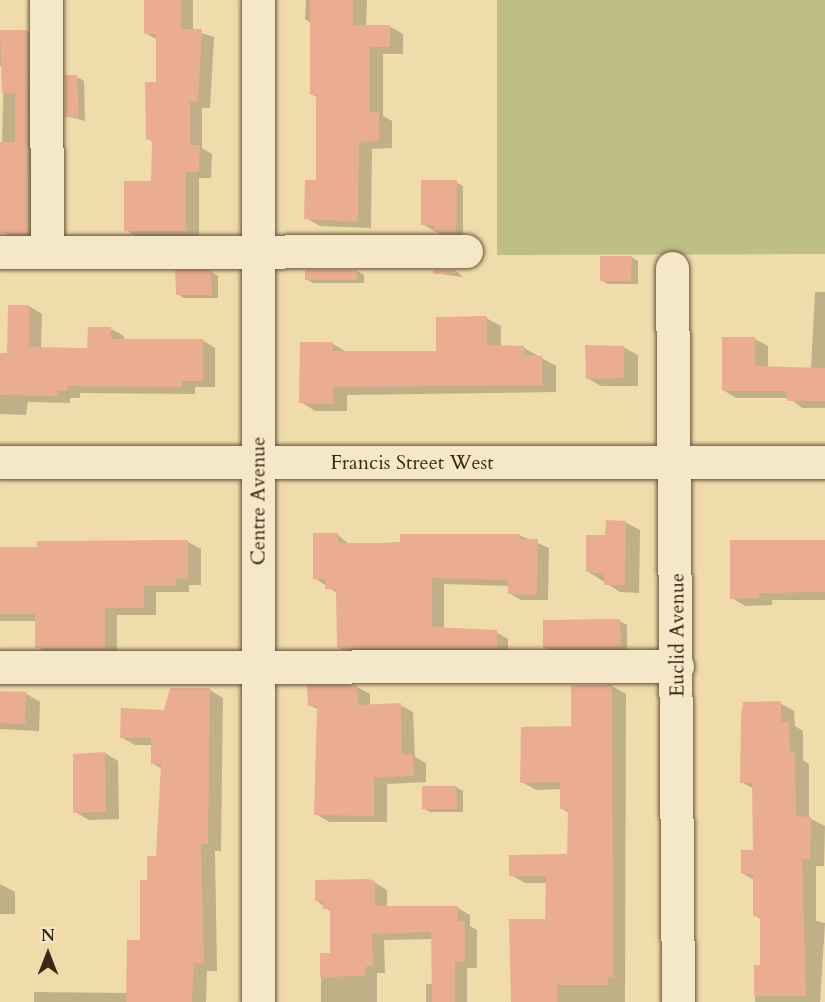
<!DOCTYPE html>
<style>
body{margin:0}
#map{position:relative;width:825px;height:1002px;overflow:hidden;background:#efdcaa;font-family:Cardo,serif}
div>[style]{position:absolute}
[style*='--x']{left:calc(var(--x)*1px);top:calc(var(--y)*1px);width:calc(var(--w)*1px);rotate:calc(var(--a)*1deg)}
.green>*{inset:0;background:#bdbf86}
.shadow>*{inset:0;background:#0003}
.building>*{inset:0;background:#eaad91}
.roads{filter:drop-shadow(0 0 2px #67553a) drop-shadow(0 0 2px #67553a)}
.minor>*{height:33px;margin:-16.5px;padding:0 16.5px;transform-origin:16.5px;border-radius:16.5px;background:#f5e8c8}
span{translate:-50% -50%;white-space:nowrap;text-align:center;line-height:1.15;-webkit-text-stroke:4.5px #f5e8c8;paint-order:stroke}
.street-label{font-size:20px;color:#3a2815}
.north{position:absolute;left:18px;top:924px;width:60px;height:60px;-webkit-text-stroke:4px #f5e8c8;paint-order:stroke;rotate:0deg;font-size:16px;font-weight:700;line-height:24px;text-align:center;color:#3a2815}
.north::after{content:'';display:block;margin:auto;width:21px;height:27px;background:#3a2815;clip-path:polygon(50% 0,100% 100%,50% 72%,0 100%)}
</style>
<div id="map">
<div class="green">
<i style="clip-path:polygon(497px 0,825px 0,825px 254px,497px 255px)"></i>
</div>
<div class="shadow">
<i style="clip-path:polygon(145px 0,193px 0,193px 30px,214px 37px,210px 108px,202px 108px,202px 148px,212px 154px,211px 178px,199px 178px,199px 238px,138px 238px,126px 230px,153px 183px,153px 142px,148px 139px,158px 83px,158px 40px,145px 33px)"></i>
<i style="clip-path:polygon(306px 0,367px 0,366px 27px,389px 26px,403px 34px,403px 54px,383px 54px,383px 116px,392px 121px,392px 148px,372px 149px,371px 228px,320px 226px,306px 218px,318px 181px,318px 98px,311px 94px,311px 23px,305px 19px)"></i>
<i style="clip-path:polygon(0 30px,27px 31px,40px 39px,41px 240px,14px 240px,0 229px,4px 66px,0 66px)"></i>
<i style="clip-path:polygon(77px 77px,84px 81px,85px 121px,67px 116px)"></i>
<i style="clip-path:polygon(456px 182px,463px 186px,463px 235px,442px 235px,422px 224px)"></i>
<i style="clip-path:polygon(631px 257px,638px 261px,638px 284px,608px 284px,601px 280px)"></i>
<i style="clip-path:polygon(357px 271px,364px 275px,364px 283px,313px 283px,306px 279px)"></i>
<i style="clip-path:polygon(456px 271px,463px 277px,434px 273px)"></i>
<i style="clip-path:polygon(211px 272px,218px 276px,218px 298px,184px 298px,177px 294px)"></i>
<i style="clip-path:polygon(815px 292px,825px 292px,825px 408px,802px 408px,789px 398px,736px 398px,723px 390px,755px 339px,768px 346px,768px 368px,811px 369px)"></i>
<i style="clip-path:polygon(29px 306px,42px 314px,41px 349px,89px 349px,111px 329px,124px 336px,124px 340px,202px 340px,215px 348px,215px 387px,195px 387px,195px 394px,80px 393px,80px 398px,70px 398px,70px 403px,28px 402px,26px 415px,0 414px,0 355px,9px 355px)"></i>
<i style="clip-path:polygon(486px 318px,501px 326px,501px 347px,524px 348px,556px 366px,556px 392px,347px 395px,347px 411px,315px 411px,301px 402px,333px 344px,348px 353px,438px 353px)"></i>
<i style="clip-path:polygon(623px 347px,638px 355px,638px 386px,601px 386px,587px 378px)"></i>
<i style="clip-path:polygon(625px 522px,640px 530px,639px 593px,620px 592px,587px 571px,607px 537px)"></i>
<i style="clip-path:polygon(314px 535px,338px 535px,350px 545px,519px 535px,549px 548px,548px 600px,521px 600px,509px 593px,509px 586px,444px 584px,444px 629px,496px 632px,508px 639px,508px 653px,350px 654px,338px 647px,338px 594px,315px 578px)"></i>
<i style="clip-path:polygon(188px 542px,201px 549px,201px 585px,189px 585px,189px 592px,156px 592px,156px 615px,117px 615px,117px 655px,50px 655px,37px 647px,37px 621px,0 621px,0 549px)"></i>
<i style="clip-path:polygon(825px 542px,825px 600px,772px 600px,772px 605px,745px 606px,732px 598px)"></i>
<i style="clip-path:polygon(620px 621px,627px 625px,627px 650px,551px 651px,544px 647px)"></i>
<i style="clip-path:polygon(573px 686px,612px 686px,626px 694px,625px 1002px,511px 1002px,513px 941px,547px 920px,548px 883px,525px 883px,511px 875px,569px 856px,569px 813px,561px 808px,561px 789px,536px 790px,522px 782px,572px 727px)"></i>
<i style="clip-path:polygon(357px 687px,370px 694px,370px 706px,400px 705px,413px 712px,415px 757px,426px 763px,426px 782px,387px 784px,387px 822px,329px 822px,316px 814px,319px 710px,309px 705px)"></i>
<i style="clip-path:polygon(210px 690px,223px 698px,221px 851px,215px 851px,217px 971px,207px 971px,206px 1002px,34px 1002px,34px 992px,128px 993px,142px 942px,148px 882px,158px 858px,162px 769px,152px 763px,152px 745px,135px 745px,121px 737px)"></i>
<i style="clip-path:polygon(0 692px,25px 693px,40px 702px,39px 731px,0 729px)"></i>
<i style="clip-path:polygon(780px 703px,794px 711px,795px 726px,803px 731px,803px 760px,809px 764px,809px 818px,825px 826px,824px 866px,816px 866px,816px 921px,825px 923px,820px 1002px,755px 1002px,755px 966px,761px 966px,761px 919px,754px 915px,754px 880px,742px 873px,755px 852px,754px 789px,741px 782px)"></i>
<i style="clip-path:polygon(105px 753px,118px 761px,119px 819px,89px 820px,75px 812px)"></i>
<i style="clip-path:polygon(423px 787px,456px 787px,463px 791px,463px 812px,430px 812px,423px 808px)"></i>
<i style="clip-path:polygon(374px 882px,387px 890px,387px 907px,458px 908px,470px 915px,470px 926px,477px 930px,477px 968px,467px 968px,467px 1002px,426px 1002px,426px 984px,433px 984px,432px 939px,384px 940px,385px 973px,377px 973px,377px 1002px,321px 1002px,321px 955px,332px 955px,332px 913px,316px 900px)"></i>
<i style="clip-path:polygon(0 884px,15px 892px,15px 914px,0 914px)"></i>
</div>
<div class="building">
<i style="clip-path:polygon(144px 0,181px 0,181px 29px,202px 29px,198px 102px,190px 102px,190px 145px,200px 145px,199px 172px,186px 172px,186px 231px,124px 231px,124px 181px,151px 181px,152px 140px,146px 140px,145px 82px,156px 82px,156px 34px,144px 34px)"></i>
<i style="clip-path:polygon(310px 0,353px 0,353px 25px,390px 25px,390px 47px,370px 47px,370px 112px,379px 112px,379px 141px,359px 142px,358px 222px,304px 219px,305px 180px,316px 180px,316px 95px,310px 95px)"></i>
<i style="clip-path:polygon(0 30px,27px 30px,28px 233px,0 233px,0 142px,15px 142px,15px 93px,2px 93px)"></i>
<i style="clip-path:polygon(65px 75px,77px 75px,79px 118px,65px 117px)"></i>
<i style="clip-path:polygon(421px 180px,457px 180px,456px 232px,434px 232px,434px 226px,421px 225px)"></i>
<i style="clip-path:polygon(600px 256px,632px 256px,631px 281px,600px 281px)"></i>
<i style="clip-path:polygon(175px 270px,211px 270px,212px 295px,176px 295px)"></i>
<i style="clip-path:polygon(305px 270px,357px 270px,357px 280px,305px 280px)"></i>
<i style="clip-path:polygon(433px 270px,456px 270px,456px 274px,433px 274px)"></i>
<i style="clip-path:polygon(8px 305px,29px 305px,29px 347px,87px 348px,88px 327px,111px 327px,111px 339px,203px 339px,203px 381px,182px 381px,182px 387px,67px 386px,67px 391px,57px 391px,57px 396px,0 395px,0 353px,7px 353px)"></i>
<i style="clip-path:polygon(487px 316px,487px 345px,524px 346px,524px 355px,542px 356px,542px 385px,333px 387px,333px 404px,299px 403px,300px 342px,333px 342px,333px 351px,436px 351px,436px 317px)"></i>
<i style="clip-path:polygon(722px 337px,755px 337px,755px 366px,825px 368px,825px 401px,787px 401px,787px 391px,722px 391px)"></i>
<i style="clip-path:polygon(585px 345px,624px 346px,624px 378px,586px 379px)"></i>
<i style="clip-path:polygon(606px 520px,626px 521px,625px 585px,604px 585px,604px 573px,586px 572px,586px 535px,605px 535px)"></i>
<i style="clip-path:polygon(313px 533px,338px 533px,338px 543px,400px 543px,400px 534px,520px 534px,520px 539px,538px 539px,537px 595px,508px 594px,508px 580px,432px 578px,432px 627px,497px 630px,497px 648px,337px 648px,336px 589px,325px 589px,325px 579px,313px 579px)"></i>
<i style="clip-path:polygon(188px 540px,188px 579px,176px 578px,176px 586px,144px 586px,144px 608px,105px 608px,105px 648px,35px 648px,35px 614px,0 614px,0 547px,37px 547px,37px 541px)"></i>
<i style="clip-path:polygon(730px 540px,825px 540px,825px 592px,759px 593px,759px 598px,730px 599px)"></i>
<i style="clip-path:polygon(620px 619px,621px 647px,543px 647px,543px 620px)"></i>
<i style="clip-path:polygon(307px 685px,357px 685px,358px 705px,401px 703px,402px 754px,413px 754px,414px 776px,374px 777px,374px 816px,314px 815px,317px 706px,308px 706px)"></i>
<i style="clip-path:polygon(571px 685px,612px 685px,613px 977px,608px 977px,608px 985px,557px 985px,557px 1002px,511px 1002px,509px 919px,545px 919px,546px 876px,509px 876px,509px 855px,567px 854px,568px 809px,560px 809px,560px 782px,520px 783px,521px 727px,571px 726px)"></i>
<i style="clip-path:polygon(170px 688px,210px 688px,208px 844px,201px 844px,204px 963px,194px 963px,192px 1002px,126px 1002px,127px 940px,140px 940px,140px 880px,147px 880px,147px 856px,156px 856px,161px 764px,151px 764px,151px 738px,120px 738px,121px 708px,164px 710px)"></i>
<i style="clip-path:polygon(0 691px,26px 692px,25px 724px,0 723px)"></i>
<i style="clip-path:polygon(781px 701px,781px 722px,789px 721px,790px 753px,795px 753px,796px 816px,811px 817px,810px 859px,802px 859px,806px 996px,754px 996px,754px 965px,760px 965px,760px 916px,753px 916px,753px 874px,741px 874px,741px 850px,753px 850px,752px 783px,740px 783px,741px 717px,743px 702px)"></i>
<i style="clip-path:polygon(105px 752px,106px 812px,73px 813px,73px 754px)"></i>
<i style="clip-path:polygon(422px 786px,456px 786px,457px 809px,422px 809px)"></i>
<i style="clip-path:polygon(368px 879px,375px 881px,375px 906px,458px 906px,458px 921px,465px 921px,465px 962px,455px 962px,455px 1002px,432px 1002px,431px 932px,372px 934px,373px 966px,365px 967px,365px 976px,320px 977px,320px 953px,330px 953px,330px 909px,323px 909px,323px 901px,315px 901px,315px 880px)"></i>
</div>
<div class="roads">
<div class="minor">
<i style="--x:46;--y:0;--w:252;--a:89.8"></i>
<i style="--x:258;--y:0;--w:1002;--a:90"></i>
<i style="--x:0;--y:252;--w:466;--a:-0.1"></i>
<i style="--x:672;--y:268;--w:734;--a:89.53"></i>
<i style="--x:0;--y:462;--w:825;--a:0"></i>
<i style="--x:0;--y:667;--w:677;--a:-0.08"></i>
</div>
</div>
<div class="street-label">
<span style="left:412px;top:462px">Francis Street West</span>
<span style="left:258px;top:501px;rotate:-90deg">Centre Avenue</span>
<span style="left:677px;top:635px;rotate:-90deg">Euclid Avenue</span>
</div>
<div class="north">N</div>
</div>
